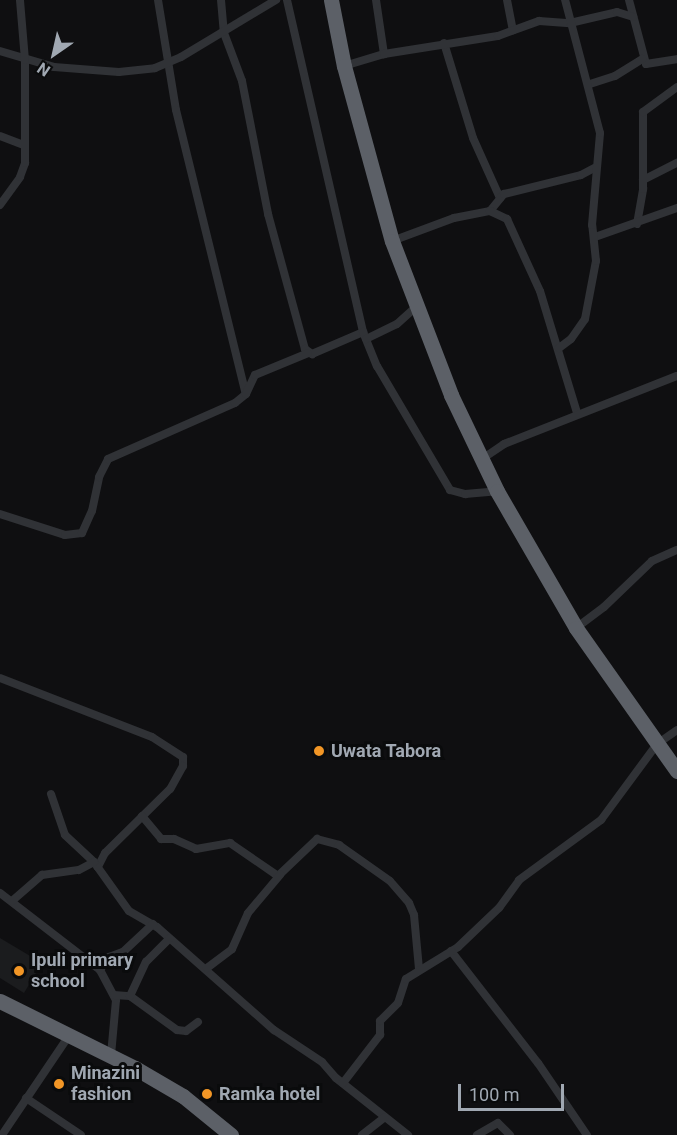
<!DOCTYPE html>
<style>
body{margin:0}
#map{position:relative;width:677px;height:1135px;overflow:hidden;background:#0f0f11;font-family:Roboto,sans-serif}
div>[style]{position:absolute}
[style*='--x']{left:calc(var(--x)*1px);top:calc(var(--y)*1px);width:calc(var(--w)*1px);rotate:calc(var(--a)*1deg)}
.built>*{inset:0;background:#1b1c1e}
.street>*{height:8px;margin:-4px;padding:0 4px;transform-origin:4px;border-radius:4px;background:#303236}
.highway>*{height:15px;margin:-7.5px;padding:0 7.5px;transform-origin:7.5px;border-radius:7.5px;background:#5c6067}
.dots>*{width:16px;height:16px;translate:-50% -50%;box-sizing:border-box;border:3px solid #0a0b0c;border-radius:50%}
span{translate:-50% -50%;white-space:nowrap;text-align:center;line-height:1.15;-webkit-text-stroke:6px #0a0b0c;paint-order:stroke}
.poi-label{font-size:18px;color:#a0a8b2;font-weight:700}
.left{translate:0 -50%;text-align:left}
.north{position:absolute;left:24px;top:24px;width:60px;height:60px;-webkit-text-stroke:4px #0a0b0c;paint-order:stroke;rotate:214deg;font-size:16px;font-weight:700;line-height:24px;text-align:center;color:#a0a8b2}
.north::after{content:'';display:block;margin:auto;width:21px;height:27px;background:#a0a8b2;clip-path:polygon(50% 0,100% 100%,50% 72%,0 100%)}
.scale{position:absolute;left:458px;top:1084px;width:106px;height:27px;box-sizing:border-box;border:3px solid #a0a8b2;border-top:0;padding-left:8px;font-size:18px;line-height:21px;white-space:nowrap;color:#a0a8b2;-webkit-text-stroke:4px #0a0b0c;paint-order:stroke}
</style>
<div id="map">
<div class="built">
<i style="clip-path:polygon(0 938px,42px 963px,24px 993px,0 978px)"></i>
</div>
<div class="street">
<i style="--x:158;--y:0;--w:111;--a:80.7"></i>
<i style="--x:176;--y:110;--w:292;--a:76.2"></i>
<i style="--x:221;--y:0;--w:33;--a:85"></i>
<i style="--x:224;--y:33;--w:51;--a:69.4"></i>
<i style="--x:242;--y:81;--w:136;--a:78.9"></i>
<i style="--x:268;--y:214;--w:140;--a:74.7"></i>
<i style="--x:305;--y:349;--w:9;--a:36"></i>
<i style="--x:312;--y:354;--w:56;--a:-23.3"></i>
<i style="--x:287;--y:0;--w:341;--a:77.1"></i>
<i style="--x:363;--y:332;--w:37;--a:68"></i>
<i style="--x:377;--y:366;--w:144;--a:59.5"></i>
<i style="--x:450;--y:490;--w:16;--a:15"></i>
<i style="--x:465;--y:494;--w:32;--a:-5"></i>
<i style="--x:376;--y:0;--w:55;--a:81.6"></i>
<i style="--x:507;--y:0;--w:31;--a:79"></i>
<i style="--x:629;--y:0;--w:66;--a:75.1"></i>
<i style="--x:646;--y:64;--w:31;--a:-9"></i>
<i style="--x:444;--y:43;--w:99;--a:73"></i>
<i style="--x:473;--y:138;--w:66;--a:65.8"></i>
<i style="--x:0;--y:51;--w:56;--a:16.5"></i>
<i style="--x:54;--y:67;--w:65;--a:4.4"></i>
<i style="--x:119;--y:72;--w:36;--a:-6"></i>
<i style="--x:155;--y:68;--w:28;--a:-23"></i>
<i style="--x:181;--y:57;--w:111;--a:-31"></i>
<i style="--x:344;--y:66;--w:42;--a:-16.7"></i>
<i style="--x:384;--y:54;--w:115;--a:-9"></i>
<i style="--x:498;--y:36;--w:44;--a:-20.1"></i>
<i style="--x:539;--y:21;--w:31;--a:4"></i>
<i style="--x:570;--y:23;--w:48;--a:-13.2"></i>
<i style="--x:617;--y:12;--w:17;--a:17"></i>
<i style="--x:590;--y:84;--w:26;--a:-18"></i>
<i style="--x:615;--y:76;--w:32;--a:-32"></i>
<i style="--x:0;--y:136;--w:26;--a:21"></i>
<i style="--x:643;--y:180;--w:38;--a:-27"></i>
<i style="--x:0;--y:205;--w:34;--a:-54"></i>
<i style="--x:20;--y:177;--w:15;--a:-70"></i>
<i style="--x:25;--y:163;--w:103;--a:-90"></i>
<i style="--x:25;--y:60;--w:60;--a:-94.8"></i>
<i style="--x:490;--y:211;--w:22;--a:-51"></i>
<i style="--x:504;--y:194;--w:79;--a:-13.9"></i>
<i style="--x:581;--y:175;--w:15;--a:-28"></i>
<i style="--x:637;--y:224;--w:36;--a:-80"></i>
<i style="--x:643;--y:189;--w:77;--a:-90"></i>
<i style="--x:643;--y:112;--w:42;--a:-36.3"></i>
<i style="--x:595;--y:237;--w:87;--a:-19.5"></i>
<i style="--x:392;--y:241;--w:66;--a:-20.4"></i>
<i style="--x:454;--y:218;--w:37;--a:-11"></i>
<i style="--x:490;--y:211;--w:19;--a:25"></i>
<i style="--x:507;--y:219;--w:79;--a:65.4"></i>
<i style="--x:540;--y:291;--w:127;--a:73.1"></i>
<i style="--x:366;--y:339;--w:34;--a:-26"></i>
<i style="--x:397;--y:324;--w:25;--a:-42"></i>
<i style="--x:559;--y:348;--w:15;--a:-37"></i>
<i style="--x:571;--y:339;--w:24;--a:-55"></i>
<i style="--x:585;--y:319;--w:59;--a:-79.3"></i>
<i style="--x:596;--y:261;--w:36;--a:-96"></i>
<i style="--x:592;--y:225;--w:92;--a:-85"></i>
<i style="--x:600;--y:133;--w:138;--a:-104.7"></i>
<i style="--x:482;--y:459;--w:27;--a:-34"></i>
<i style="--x:504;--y:444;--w:186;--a:-21.5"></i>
<i style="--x:0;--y:514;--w:68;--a:17.9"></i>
<i style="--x:65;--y:535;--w:17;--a:-7"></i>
<i style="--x:82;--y:533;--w:24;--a:-66"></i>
<i style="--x:92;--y:511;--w:35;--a:-78"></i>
<i style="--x:99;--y:477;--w:20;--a:-63"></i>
<i style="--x:108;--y:459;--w:139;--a:-23.8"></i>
<i style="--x:235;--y:403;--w:14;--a:-39"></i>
<i style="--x:246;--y:394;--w:21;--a:-65"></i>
<i style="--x:255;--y:375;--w:57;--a:-22.5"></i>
<i style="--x:576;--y:628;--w:35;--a:-37"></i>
<i style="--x:604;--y:607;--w:66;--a:-43.8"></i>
<i style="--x:652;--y:561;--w:27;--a:-24"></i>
<i style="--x:0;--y:678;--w:163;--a:21.2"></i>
<i style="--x:152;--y:737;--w:37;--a:33"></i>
<i style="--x:183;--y:757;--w:9;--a:90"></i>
<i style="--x:183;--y:766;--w:26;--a:119"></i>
<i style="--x:170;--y:789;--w:91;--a:135.4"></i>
<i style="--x:105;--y:853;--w:16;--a:117"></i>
<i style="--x:51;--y:794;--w:43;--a:71.1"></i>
<i style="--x:65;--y:835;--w:40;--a:43"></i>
<i style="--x:94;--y:862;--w:60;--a:54.5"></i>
<i style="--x:129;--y:911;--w:32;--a:30"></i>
<i style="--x:157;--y:927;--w:156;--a:41.4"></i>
<i style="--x:274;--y:1030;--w:58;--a:33.7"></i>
<i style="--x:322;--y:1062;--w:21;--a:49"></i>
<i style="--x:336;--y:1078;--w:92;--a:38.4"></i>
<i style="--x:142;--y:816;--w:30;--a:50"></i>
<i style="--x:161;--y:839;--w:13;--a:0"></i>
<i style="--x:174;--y:839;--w:24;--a:24"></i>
<i style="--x:196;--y:849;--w:35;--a:-10"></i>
<i style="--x:230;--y:843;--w:58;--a:34.5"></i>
<i style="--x:278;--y:876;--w:54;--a:-43.5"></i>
<i style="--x:317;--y:839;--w:23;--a:15"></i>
<i style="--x:339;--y:845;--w:62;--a:35.2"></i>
<i style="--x:390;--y:881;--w:29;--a:49"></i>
<i style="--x:409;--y:903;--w:13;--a:67"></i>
<i style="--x:414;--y:915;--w:54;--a:84.7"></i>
<i style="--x:0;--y:893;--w:126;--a:37.6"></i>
<i style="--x:100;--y:970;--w:34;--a:62"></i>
<i style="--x:116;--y:1000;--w:55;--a:95.2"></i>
<i style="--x:12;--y:901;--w:40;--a:-41"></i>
<i style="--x:42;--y:875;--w:37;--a:-8"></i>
<i style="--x:79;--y:870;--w:17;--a:-28"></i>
<i style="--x:451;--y:951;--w:142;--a:52.2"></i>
<i style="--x:538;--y:1063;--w:87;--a:55.8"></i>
<i style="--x:207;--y:968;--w:31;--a:-37"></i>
<i style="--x:232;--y:949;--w:39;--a:-66"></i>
<i style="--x:248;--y:913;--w:50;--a:-49.9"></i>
<i style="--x:100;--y:970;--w:16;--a:-55"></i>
<i style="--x:109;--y:957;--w:15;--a:-20"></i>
<i style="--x:123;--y:952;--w:41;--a:-43"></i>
<i style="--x:114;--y:995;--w:16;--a:4"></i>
<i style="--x:130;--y:996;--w:58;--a:35.9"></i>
<i style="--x:177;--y:1030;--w:9;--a:6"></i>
<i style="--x:186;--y:1031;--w:15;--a:-37"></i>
<i style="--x:130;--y:996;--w:38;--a:-65"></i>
<i style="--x:146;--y:962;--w:33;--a:-45"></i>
<i style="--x:343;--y:1083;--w:61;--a:-52.4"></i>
<i style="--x:380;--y:1035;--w:14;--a:-90"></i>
<i style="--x:380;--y:1021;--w:25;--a:-45"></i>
<i style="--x:398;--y:1003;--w:25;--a:-72"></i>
<i style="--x:406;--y:979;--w:61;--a:-31.6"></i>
<i style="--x:458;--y:947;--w:57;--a:-43.6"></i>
<i style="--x:499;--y:908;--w:34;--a:-54"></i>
<i style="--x:519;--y:880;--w:102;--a:-36.2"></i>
<i style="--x:601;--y:820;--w:94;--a:-53.6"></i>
<i style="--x:657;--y:744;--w:24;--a:-35"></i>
<i style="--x:26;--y:1098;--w:66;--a:33.9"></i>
<i style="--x:2;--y:1135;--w:122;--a:-56"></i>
<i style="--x:362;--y:1135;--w:29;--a:-38"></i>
<i style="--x:477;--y:1135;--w:24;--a:-30"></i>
<i style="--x:498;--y:1123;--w:17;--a:45"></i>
</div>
<div class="highway">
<i style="--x:331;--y:0;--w:67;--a:78.9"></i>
<i style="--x:344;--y:66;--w:181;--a:74.7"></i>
<i style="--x:392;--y:241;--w:165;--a:69"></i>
<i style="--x:451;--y:395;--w:106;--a:64.4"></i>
<i style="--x:497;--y:491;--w:158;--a:60"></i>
<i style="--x:576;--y:628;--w:175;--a:54.8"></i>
<i style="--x:0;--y:1001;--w:151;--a:26.4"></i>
<i style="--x:135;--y:1068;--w:56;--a:30.3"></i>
<i style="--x:183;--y:1096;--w:62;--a:39.1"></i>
</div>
<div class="dots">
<i style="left:319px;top:751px;background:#f29626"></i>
<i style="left:19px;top:971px;background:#f29626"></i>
<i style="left:59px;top:1084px;background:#f29626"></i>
<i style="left:207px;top:1094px;background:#f29626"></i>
</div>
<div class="poi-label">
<span class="left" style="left:331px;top:751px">Uwata Tabora</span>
<span class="left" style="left:31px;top:971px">Ipuli primary<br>school</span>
<span class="left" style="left:71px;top:1084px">Minazini<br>fashion</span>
<span class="left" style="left:219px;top:1094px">Ramka hotel</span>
</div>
<div class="north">N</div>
<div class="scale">100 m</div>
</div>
